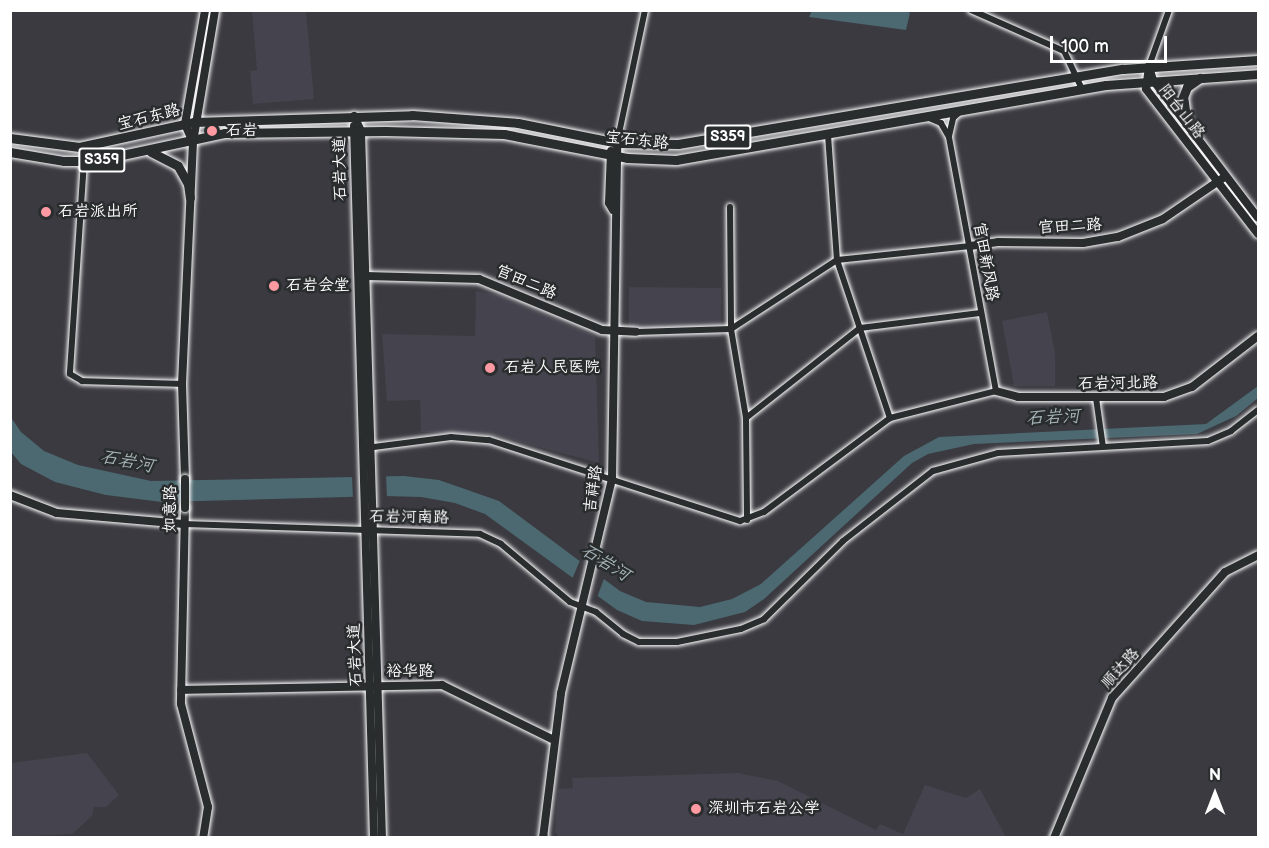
<!DOCTYPE html>
<meta charset="utf-8">
<style>
body{margin:0}
#map{position:relative;width:1269px;height:848px;overflow:hidden;background:#3a3a40;font-family:"Balsamiq Sans","LXGW WenKai TC",sans-serif}
div>[style]{position:absolute}
[style*='--x']{left:calc(var(--x)*1px);top:calc(var(--y)*1px);width:calc(var(--w)*1px);rotate:calc(var(--a)*1deg)}
.built>*{inset:0;background:#45434d}
.water>*{inset:0;background:#4c6870}
.pier>*{inset:0;background:#3a3a40}
.roads{filter:drop-shadow(0 0 2px #fff) drop-shadow(0 0 2px #fff)}
.minor>*{height:6px;margin:-3px;padding:0 3px;transform-origin:3px;border-radius:3px;background:#2a2d2e}
.tertiary>*{height:8px;margin:-4px;padding:0 4px;transform-origin:4px;border-radius:4px;background:#2a2d2e}
.secondary>*{height:9px;margin:-4.5px;padding:0 4.5px;transform-origin:4.5px;border-radius:4.5px;background:#2a2d2e}
.primary>*{height:9px;margin:-4.5px;padding:0 4.5px;transform-origin:4.5px;border-radius:4.5px;background:#2a2d2e}
.bridges{filter:drop-shadow(0 0 2px #fff) drop-shadow(0 0 2px #fff)}
.tertiary-bridge>*{height:8px;margin:-4px;padding:0 4px;transform-origin:4px;border-radius:4px;background:#2a2d2e}
.dots>*{width:16px;height:16px;translate:-50% -50%;box-sizing:border-box;border:3px solid #2a2d2e;border-radius:50%}
span{translate:-50% -50%;white-space:nowrap;text-align:center;line-height:1.15;-webkit-text-stroke:5px #2a2d2e;paint-order:stroke}
.shield-label span{padding:2px 4px;background:#2a2d2e;border:2px solid;border-radius:4px;-webkit-text-stroke-width:0}
.shield-label{font-size:15px;color:#fff;font-weight:700}
.street-label{font-size:16px;color:#fff}
.poi-label{font-size:16px;color:#fff}
.left{translate:0 -50%;text-align:left}
.water-label{font-size:18px;color:#a6b4b8;font-style:italic}
.frame{position:absolute;inset:0;border:12px solid #fff;pointer-events:none}
.north{position:absolute;left:1185px;top:764px;width:60px;height:60px;-webkit-text-stroke:4px #2a2d2e;paint-order:stroke;rotate:0deg;font-size:16px;font-weight:700;line-height:24px;text-align:center;color:#fff}
.north::after{content:'';display:block;margin:auto;width:21px;height:27px;background:#fff;clip-path:polygon(50% 0,100% 100%,50% 72%,0 100%)}
.scale{position:absolute;left:1050px;top:36px;width:117px;height:27px;box-sizing:border-box;border:3px solid #fff;border-top:0;padding-left:8px;font-size:18px;line-height:21px;white-space:nowrap;color:#fff;-webkit-text-stroke:4px #2a2d2e;paint-order:stroke}
</style>
<div id="map">
<div class="built">
<i style="clip-path:polygon(252px 11px,306px 11px,314px 99px,253px 104px,250px 71px,257px 70px)"></i>
<i style="clip-path:polygon(629px 287px,721px 288px,721px 337px,629px 337px)"></i>
<i style="clip-path:polygon(476px 291px,498px 295px,595px 336px,599px 463px,491px 434px,421px 432px,420px 400px,387px 401px,382px 334px,475px 336px)"></i>
<i style="clip-path:polygon(1047px 312px,1055px 353px,1055px 386px,1014px 386px,1002px 321px)"></i>
<i style="clip-path:polygon(87px 753px,119px 795px,106px 807px,94px 807px,92px 816px,72px 834px,11px 837px,11px 763px)"></i>
<i style="clip-path:polygon(738px 773px,778px 781px,876px 830px,880px 824px,903px 834px,925px 785px,966px 798px,980px 789px,1006px 837px,560px 838px,555px 832px,558px 789px,573px 788px,572px 778px)"></i>
</div>
<div class="water">
<i style="clip-path:polygon(812px 11px,905px 10px,910px 13px,906px 30px,809px 17px)"></i>
<i style="clip-path:polygon(1258px 386px,1258px 398px,1236px 416px,1197px 434px,974px 444px,928px 454px,912px 463px,764px 599px,745px 612px,694px 625px,642px 621px,617px 610px,485px 514px,455px 503px,421px 497px,384px 496px,162px 502px,106px 495px,55px 482px,21px 464px,11px 452px,10px 416px,21px 432px,44px 451px,78px 465px,151px 481px,404px 476px,439px 480px,499px 501px,620px 591px,646px 602px,700px 607px,732px 599px,761px 584px,904px 456px,939px 437px,1206px 424px)"></i>
</div>
<div class="pier">
<i style="clip-path:polygon(386px 474px,387px 499px,353px 499px,352px 475px)"></i>
<i style="clip-path:polygon(581px 558px,605px 576px,596px 600px,571px 582px)"></i>
</div>
<div class="roads">
<div class="minor">
<i style="--x:971;--y:10;--w:102;--a:23.8"></i>
<i style="--x:1064;--y:51;--w:42;--a:64.7"></i>
<i style="--x:1149;--y:66;--w:59;--a:-70.3"></i>
<i style="--x:828;--y:135;--w:125;--a:85.9"></i>
<i style="--x:837;--y:260;--w:167;--a:71.5"></i>
<i style="--x:949;--y:136;--w:18;--a:-77"></i>
<i style="--x:953;--y:118;--w:11;--a:-41"></i>
<i style="--x:617;--y:143;--w:136;--a:-78.1"></i>
<i style="--x:84;--y:161;--w:213;--a:93.8"></i>
<i style="--x:70;--y:374;--w:14;--a:30"></i>
<i style="--x:82;--y:381;--w:100;--a:1.7"></i>
<i style="--x:730;--y:207;--w:122;--a:89.5"></i>
<i style="--x:731;--y:329;--w:90;--a:80.4"></i>
<i style="--x:746;--y:418;--w:102;--a:89.4"></i>
<i style="--x:636;--y:332;--w:95;--a:-1.8"></i>
<i style="--x:731;--y:329;--w:126;--a:-33.1"></i>
<i style="--x:837;--y:260;--w:134;--a:-6"></i>
<i style="--x:1096;--y:398;--w:49;--a:81.9"></i>
<i style="--x:746;--y:418;--w:145;--a:-38.3"></i>
<i style="--x:860;--y:328;--w:121;--a:-7.1"></i>
<i style="--x:366;--y:448;--w:86;--a:-7.4"></i>
<i style="--x:451;--y:437;--w:38;--a:5"></i>
<i style="--x:489;--y:440;--w:264;--a:17.9"></i>
<i style="--x:740;--y:521;--w:26;--a:-21"></i>
<i style="--x:764;--y:512;--w:157;--a:-36.7"></i>
<i style="--x:890;--y:418;--w:109;--a:-14.3"></i>
<i style="--x:996;--y:391;--w:258;--a:-100.5"></i>
<i style="--x:949;--y:137;--w:16;--a:-120"></i>
<i style="--x:941;--y:123;--w:13;--a:-157"></i>
<i style="--x:184;--y:524;--w:296;--a:1.9"></i>
<i style="--x:480;--y:534;--w:23;--a:25"></i>
<i style="--x:501;--y:544;--w:90;--a:40"></i>
<i style="--x:570;--y:602;--w:28;--a:21"></i>
<i style="--x:596;--y:612;--w:35;--a:39"></i>
<i style="--x:623;--y:634;--w:18;--a:27"></i>
<i style="--x:639;--y:642;--w:38;--a:0"></i>
<i style="--x:677;--y:642;--w:65;--a:-11.5"></i>
<i style="--x:741;--y:629;--w:25;--a:-23"></i>
<i style="--x:764;--y:619;--w:111;--a:-44.6"></i>
<i style="--x:843;--y:541;--w:114;--a:-37.9"></i>
<i style="--x:933;--y:471;--w:67;--a:-15.5"></i>
<i style="--x:998;--y:453;--w:210;--a:-3.3"></i>
<i style="--x:1208;--y:441;--w:25;--a:-23"></i>
<i style="--x:1231;--y:431;--w:34;--a:-38"></i>
</div>
<div class="tertiary">
<i style="--x:1149;--y:66;--w:23;--a:97"></i>
<i style="--x:1146;--y:89;--w:183;--a:52.3"></i>
<i style="--x:1149;--y:67;--w:14;--a:73"></i>
<i style="--x:1153;--y:80;--w:173;--a:52.7"></i>
<i style="--x:354;--y:116;--w:17;--a:65"></i>
<i style="--x:361;--y:131;--w:707;--a:88.3"></i>
<i style="--x:354;--y:126;--w:712;--a:88.39"></i>
<i style="--x:192;--y:140;--w:17;--a:-114"></i>
<i style="--x:185;--y:124;--w:116;--a:-80"></i>
<i style="--x:611;--y:151;--w:52;--a:92.2"></i>
<i style="--x:609;--y:203;--w:8;--a:60"></i>
<i style="--x:970;--y:246;--w:28;--a:-8"></i>
<i style="--x:998;--y:242;--w:85;--a:0.7"></i>
<i style="--x:1083;--y:243;--w:36;--a:-10"></i>
<i style="--x:1118;--y:237;--w:48;--a:-21.8"></i>
<i style="--x:1163;--y:219;--w:76;--a:-34.3"></i>
<i style="--x:366;--y:276;--w:113;--a:1.5"></i>
<i style="--x:479;--y:279;--w:133;--a:22.5"></i>
<i style="--x:602;--y:330;--w:34;--a:3"></i>
<i style="--x:996;--y:391;--w:23;--a:15"></i>
<i style="--x:1018;--y:397;--w:146;--a:0"></i>
<i style="--x:1164;--y:397;--w:30;--a:-20"></i>
<i style="--x:1192;--y:387;--w:83;--a:-37.7"></i>
<i style="--x:185;--y:479;--w:95;--a:-91.8"></i>
<i style="--x:182;--y:384;--w:242;--a:-87.4"></i>
<i style="--x:193;--y:142;--w:134;--a:-80.5"></i>
<i style="--x:10;--y:495;--w:50;--a:21"></i>
<i style="--x:57;--y:513;--w:127;--a:5"></i>
<i style="--x:185;--y:508;--w:196;--a:91.2"></i>
<i style="--x:181;--y:704;--w:106;--a:75.3"></i>
<i style="--x:208;--y:807;--w:31;--a:99"></i>
<i style="--x:181;--y:690;--w:261;--a:-1.1"></i>
<i style="--x:442;--y:685;--w:125;--a:26.2"></i>
<i style="--x:543;--y:838;--w:146;--a:-82.9"></i>
<i style="--x:561;--y:693;--w:220;--a:-76.6"></i>
<i style="--x:612;--y:479;--w:336;--a:-89.1"></i>
<i style="--x:1054;--y:838;--w:152;--a:-67.5"></i>
<i style="--x:1112;--y:698;--w:169;--a:-48.1"></i>
<i style="--x:1225;--y:572;--w:37;--a:-27"></i>
</div>
<div class="secondary">
<i style="--x:543;--y:838;--w:1;--a:-90"></i>
</div>
<div class="primary">
<i style="--x:1187;--y:124;--w:27;--a:-98"></i>
<i style="--x:1183;--y:97;--w:11;--a:-68"></i>
<i style="--x:1187;--y:87;--w:16;--a:-35"></i>
<i style="--x:10;--y:138;--w:70;--a:7.4"></i>
<i style="--x:79;--y:147;--w:118;--a:-12.3"></i>
<i style="--x:194;--y:122;--w:218;--a:-1.8"></i>
<i style="--x:412;--y:115;--w:106;--a:4.3"></i>
<i style="--x:518;--y:123;--w:101;--a:11.4"></i>
<i style="--x:617;--y:143;--w:61;--a:0.9"></i>
<i style="--x:678;--y:144;--w:451;--a:-9.6"></i>
<i style="--x:1123;--y:69;--w:135;--a:-3.8"></i>
<i style="--x:10;--y:152;--w:55;--a:9.5"></i>
<i style="--x:64;--y:161;--w:30;--a:0"></i>
<i style="--x:94;--y:161;--w:134;--a:-12.1"></i>
<i style="--x:225;--y:133;--w:160;--a:-0.7"></i>
<i style="--x:385;--y:131;--w:119;--a:1.4"></i>
<i style="--x:504;--y:134;--w:125;--a:11"></i>
<i style="--x:627;--y:158;--w:49;--a:2.3"></i>
<i style="--x:676;--y:160;--w:436;--a:-9.9"></i>
<i style="--x:1106;--y:85;--w:152;--a:-4.1"></i>
<i style="--x:151;--y:152;--w:30;--a:27"></i>
<i style="--x:178;--y:166;--w:21;--a:61"></i>
<i style="--x:188;--y:184;--w:14;--a:82"></i>
</div>
</div>
<div class="bridges">
<div class="tertiary-bridge">
<i style="--x:185;--y:508;--w:29;--a:-90"></i>
</div>
</div>
<div class="dots">
<i style="left:212px;top:131px;background:#ff9aa2"></i>
<i style="left:46px;top:212px;background:#ff9aa2"></i>
<i style="left:274px;top:286px;background:#ff9aa2"></i>
<i style="left:490px;top:368px;background:#ff9aa2"></i>
<i style="left:696px;top:809px;background:#ff9aa2"></i>
</div>
<div class="shield-label">
<span style="left:728px;top:137px">S359</span>
<span style="left:102px;top:160px">S359</span>
</div>
<div class="street-label">
<span style="left:1181px;top:112px;rotate:52deg">阳台山路</span>
<span style="left:149px;top:118px;rotate:-14deg">宝石东路</span>
<span style="left:637px;top:141px;rotate:6deg">宝石东路</span>
<span style="left:341px;top:169px;rotate:-91deg">石岩大道</span>
<span style="left:1070px;top:227px;rotate:-3deg">官田二路</span>
<span style="left:985px;top:262px;rotate:80deg">官田新风路</span>
<span style="left:526px;top:283px;rotate:23deg">官田二路</span>
<span style="left:1118px;top:384px;rotate:-1deg">石岩河北路</span>
<span style="left:594px;top:489px;rotate:-82deg">吉祥路</span>
<span style="left:171px;top:509px;rotate:-89deg">如意路</span>
<span style="left:409px;top:518px;rotate:1deg">石岩河南路</span>
<span style="left:356px;top:655px;rotate:-92deg">石岩大道</span>
<span style="left:1121px;top:669px;rotate:-48deg">顺达路</span>
<span style="left:410px;top:672px">裕华路</span>
</div>
<div class="poi-label">
<span class="left" style="left:226px;top:131px">石岩</span>
<span class="left" style="left:58px;top:212px">石岩派出所</span>
<span class="left" style="left:286px;top:286px">石岩会堂</span>
<span class="left" style="left:504px;top:368px">石岩人民医院</span>
<span class="left" style="left:708px;top:809px">深圳市石岩公学</span>
</div>
<div class="water-label">
<span style="left:1053px;top:418px;rotate:-3deg">石岩河</span>
<span style="left:127px;top:462px;rotate:11deg">石岩河</span>
<span style="left:605px;top:563px;rotate:32deg">石岩河</span>
</div>
<div class="frame"></div>
<div class="north">N</div>
<div class="scale">100 m</div>
</div>
